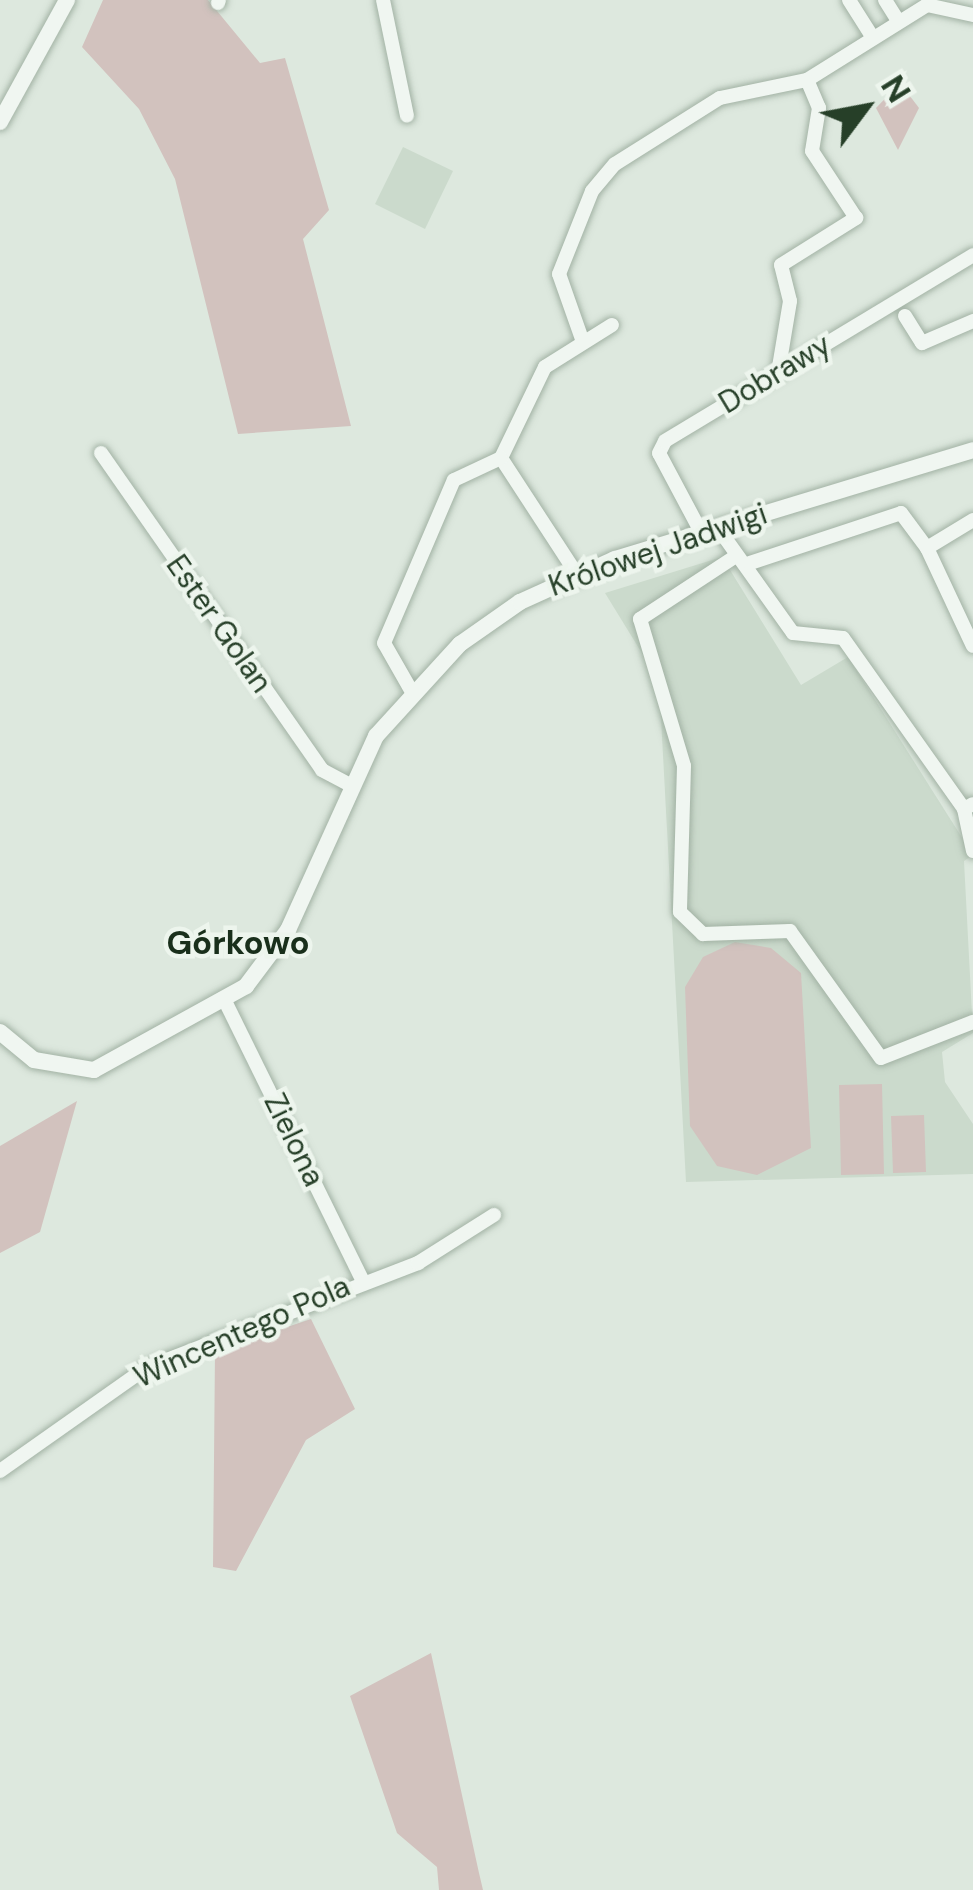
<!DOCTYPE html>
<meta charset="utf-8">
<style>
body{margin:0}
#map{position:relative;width:973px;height:1890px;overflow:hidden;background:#dde8de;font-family:"DM Sans",sans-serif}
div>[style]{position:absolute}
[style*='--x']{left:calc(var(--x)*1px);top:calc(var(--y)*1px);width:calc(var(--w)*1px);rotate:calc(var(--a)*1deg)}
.built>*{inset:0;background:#cbdacc}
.green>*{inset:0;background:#d2c2be}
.roads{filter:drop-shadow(0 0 3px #a2b2a4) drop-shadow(0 0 3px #a2b2a4)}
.minor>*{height:14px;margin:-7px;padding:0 7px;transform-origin:7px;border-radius:7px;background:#f0f6f1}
.tertiary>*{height:16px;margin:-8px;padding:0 8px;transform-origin:8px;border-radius:8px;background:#f0f6f1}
span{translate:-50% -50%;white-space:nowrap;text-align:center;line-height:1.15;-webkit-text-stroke:9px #edf5ed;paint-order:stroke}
.street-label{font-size:30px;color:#263f28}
.neighbourhood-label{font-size:33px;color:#192f1b;font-weight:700}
.north{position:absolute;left:805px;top:48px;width:120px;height:120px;-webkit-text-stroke:9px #edf5ed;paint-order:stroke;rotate:58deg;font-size:33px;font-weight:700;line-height:48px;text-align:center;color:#263f28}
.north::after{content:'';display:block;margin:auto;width:42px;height:54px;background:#263f28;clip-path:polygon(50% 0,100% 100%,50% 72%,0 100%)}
</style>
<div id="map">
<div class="built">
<i style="clip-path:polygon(403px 147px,453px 171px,425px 229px,375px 204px)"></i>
<i style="clip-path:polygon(722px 557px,801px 685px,848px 657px,973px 855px,964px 861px,973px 1033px,942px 1052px,945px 1082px,973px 1124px,973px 1174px,686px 1182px,659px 681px,605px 593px)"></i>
</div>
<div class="green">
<i style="clip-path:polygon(103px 0,208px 0,260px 63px,285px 58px,329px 210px,303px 239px,351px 426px,238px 434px,175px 179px,139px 109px,82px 47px)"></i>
<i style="clip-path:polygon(900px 83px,919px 108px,898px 150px,876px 108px)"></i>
<i style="clip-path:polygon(735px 942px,771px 948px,801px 973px,811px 1148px,757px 1175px,717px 1166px,690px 1126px,685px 987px,703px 957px)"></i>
<i style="clip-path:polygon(882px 1084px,884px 1174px,841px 1175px,839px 1085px)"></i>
<i style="clip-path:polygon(77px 1101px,40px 1232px,0 1253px,0 1146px)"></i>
<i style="clip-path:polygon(924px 1115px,926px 1172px,893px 1173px,891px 1116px)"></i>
<i style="clip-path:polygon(311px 1319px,355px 1409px,306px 1440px,236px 1571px,213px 1567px,215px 1351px)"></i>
<i style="clip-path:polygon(431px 1653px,479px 1873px,483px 1890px,439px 1890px,437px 1867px,397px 1833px,350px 1696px)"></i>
</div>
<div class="roads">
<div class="minor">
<i style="--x:383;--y:0;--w:118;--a:78.3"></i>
<i style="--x:849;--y:0;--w:45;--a:57.7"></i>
<i style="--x:885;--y:0;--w:26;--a:58"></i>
<i style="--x:218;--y:3;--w:3;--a:-72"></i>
<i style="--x:905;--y:316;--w:32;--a:58"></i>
<i style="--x:922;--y:343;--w:56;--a:-23.3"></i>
<i style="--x:583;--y:342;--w:72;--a:-109.4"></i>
<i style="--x:559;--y:274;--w:89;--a:-68.3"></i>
<i style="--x:592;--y:191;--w:35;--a:-50"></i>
<i style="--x:615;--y:164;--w:124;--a:-32.2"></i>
<i style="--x:720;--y:98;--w:89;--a:-11.7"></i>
<i style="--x:807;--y:80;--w:142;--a:-32"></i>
<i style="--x:927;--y:5;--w:47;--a:12.3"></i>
<i style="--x:778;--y:373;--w:73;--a:-80.5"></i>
<i style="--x:790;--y:301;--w:37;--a:-104"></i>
<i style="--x:781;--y:265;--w:89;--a:-32.1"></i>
<i style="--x:856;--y:218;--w:80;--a:-123.3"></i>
<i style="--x:812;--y:151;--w:44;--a:-80.8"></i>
<i style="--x:819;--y:108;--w:30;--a:-113"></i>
<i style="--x:101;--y:453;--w:386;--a:55.1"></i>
<i style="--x:322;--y:770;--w:30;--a:28"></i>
<i style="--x:718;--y:528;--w:129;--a:54.5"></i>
<i style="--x:793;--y:633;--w:50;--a:5.7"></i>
<i style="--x:843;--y:638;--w:209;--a:54.7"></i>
<i style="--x:964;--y:809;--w:10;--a:-29"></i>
<i style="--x:701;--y:532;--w:89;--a:-118"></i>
<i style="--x:659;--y:453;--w:13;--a:-63"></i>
<i style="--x:665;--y:441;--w:360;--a:-31.1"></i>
<i style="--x:927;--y:548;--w:108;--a:64.9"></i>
<i style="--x:736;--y:556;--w:115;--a:146.7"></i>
<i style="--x:640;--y:619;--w:153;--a:73.3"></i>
<i style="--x:684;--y:766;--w:146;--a:91.6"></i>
<i style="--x:680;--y:912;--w:32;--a:44"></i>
<i style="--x:703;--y:934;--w:87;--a:-2"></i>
<i style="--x:790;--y:931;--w:156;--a:54.4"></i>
<i style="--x:881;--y:1058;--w:99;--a:-21.4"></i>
<i style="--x:750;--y:563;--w:159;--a:-18.3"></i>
<i style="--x:901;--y:513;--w:44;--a:53.4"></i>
<i style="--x:927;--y:548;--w:54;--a:-31.3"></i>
<i style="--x:576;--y:573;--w:137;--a:-123.1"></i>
<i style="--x:501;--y:458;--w:101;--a:-64.2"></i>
<i style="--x:545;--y:367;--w:79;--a:-32.1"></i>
<i style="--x:412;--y:692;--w:56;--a:-119.7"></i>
<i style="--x:384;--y:643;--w:177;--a:-66.8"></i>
<i style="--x:454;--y:480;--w:52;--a:-25.1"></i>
<i style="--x:964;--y:809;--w:43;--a:77.9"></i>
<i style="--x:225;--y:1001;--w:310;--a:63.8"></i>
<i style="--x:0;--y:1471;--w:179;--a:-35.2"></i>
<i style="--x:146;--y:1368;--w:292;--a:-21.1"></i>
<i style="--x:418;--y:1263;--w:90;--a:-32.3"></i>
</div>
<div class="tertiary">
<i style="--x:0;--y:122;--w:139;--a:-61.2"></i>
<i style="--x:0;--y:1032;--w:44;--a:39.5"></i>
<i style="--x:34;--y:1060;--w:61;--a:9.5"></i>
<i style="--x:94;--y:1070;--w:174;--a:-28.9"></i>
<i style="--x:246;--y:986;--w:70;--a:-53.1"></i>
<i style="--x:288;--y:930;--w:213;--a:-65.6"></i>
<i style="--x:376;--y:736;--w:125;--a:-47.6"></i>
<i style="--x:460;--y:644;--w:73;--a:-35"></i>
<i style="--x:520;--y:602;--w:104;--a:-24.4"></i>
<i style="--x:615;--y:559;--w:374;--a:-16.9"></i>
</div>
</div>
<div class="street-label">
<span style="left:775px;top:374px;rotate:-31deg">Dobrawy</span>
<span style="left:658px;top:550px;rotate:-19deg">Królowej Jadwigi</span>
<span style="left:219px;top:624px;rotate:55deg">Ester Golan</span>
<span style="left:294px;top:1140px;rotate:64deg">Zielona</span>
<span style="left:242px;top:1332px;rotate:-24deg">Wincentego Pola</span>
</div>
<div class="neighbourhood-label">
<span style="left:238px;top:943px">Górkowo</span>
</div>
<div class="north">N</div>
</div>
